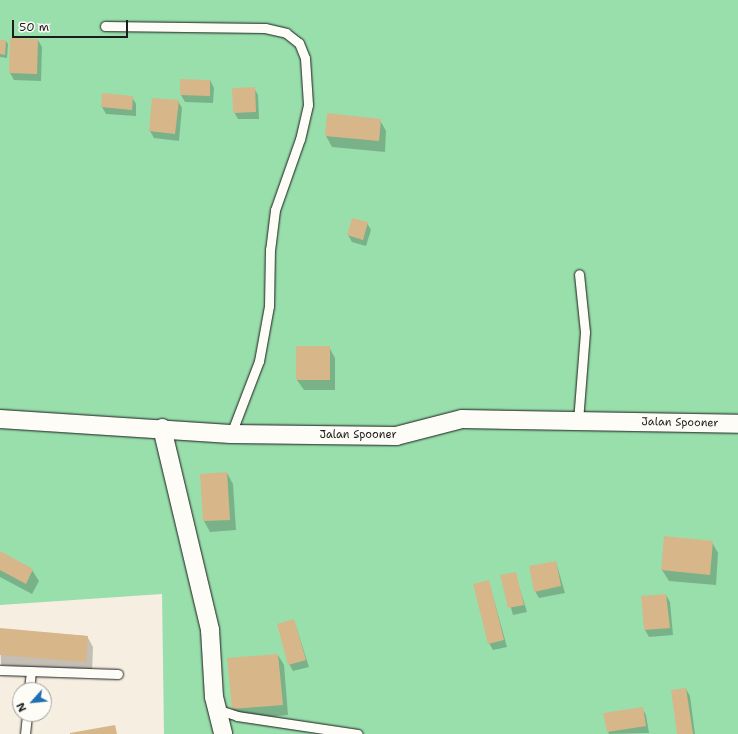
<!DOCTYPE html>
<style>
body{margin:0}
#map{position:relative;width:738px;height:734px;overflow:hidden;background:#f5eee1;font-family:"Shantell Sans",sans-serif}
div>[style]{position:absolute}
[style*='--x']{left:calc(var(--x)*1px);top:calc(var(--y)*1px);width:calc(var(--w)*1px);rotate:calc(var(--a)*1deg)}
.green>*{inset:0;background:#98dfac}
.shadow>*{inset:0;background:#0003}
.building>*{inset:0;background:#d7b78a}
.roads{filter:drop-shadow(0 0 1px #1c1c1c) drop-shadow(0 0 1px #1c1c1c)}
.lane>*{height:9px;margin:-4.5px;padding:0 4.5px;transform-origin:4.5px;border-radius:4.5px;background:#fdfcf7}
.street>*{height:18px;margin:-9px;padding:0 9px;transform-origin:9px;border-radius:9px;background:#fdfcf7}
span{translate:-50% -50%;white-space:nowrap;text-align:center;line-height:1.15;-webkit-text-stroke:4px #fdfcf7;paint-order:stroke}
.street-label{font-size:11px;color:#1c1c1c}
.north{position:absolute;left:12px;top:682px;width:40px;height:40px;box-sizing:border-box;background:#fdfcf7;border:1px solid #a3a29f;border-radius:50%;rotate:243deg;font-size:11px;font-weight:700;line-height:16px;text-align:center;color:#1c1c1c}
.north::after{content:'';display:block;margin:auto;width:14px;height:18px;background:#1f6fb2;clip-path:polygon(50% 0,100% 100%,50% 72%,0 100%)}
.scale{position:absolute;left:12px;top:20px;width:116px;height:18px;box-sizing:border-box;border:2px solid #1c1c1c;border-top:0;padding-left:5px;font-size:12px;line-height:14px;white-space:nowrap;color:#1c1c1c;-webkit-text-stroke:3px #fdfcf7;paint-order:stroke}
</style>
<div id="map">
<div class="green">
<i style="clip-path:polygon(0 0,738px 0,738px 734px,164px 734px,162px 594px,0 605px)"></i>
</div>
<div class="shadow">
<i style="clip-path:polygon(38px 40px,42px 47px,41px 81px,14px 80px,10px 73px)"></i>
<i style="clip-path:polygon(0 41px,6px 41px,8px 44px,7px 58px,0 57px)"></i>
<i style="clip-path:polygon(181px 80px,210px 80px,214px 88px,213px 103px,185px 102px,181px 95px)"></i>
<i style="clip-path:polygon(254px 88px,258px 95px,259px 119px,238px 119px,234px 112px)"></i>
<i style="clip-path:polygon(132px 97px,136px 104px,136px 116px,106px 114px,102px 107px)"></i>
<i style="clip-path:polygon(178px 101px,182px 108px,179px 141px,154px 138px,150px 131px)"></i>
<i style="clip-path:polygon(380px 120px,386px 131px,385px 152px,332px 147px,326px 136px)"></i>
<i style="clip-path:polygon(367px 223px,371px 230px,366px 246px,352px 242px,348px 235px)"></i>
<i style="clip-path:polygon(329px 347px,335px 358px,335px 390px,304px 390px,297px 380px)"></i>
<i style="clip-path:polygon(227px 473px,233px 484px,236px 530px,210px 532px,204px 521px)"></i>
<i style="clip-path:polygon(712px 542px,718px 553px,716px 585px,669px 581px,662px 570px)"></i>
<i style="clip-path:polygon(0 552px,32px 570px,39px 581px,32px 594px,0 577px)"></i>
<i style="clip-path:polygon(556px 562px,565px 593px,539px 598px,535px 591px)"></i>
<i style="clip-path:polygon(515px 573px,527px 612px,513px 615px,502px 576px)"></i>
<i style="clip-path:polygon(489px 582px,507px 647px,493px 650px,489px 643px)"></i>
<i style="clip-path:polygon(666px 595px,670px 602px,673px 635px,649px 637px,645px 630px,642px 597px)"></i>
<i style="clip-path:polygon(294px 620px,309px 667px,293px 671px,289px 664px)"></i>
<i style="clip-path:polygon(0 629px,87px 636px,93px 647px,92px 672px,1px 665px)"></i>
<i style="clip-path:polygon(278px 655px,284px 665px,288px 715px,239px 720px,233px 709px)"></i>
<i style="clip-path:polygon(686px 689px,690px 696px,695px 734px,678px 734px)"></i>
<i style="clip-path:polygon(642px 708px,646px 715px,649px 733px,609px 734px,608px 732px)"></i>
</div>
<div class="building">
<i style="clip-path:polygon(10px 38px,38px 39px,37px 74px,9px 73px)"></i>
<i style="clip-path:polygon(0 40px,6px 40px,5px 55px,0 54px)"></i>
<i style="clip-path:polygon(180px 79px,210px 80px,210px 96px,180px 95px)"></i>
<i style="clip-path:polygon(255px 87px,256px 112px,233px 113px,232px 88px)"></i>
<i style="clip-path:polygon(102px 93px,133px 96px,132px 110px,101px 107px)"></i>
<i style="clip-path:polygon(152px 98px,179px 100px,175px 134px,149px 131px)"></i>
<i style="clip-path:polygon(327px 113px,381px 119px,379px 141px,325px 136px)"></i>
<i style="clip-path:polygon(352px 218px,368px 222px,363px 240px,347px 235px)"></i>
<i style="clip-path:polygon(296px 346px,330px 346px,330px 380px,296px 380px)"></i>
<i style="clip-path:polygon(227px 472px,230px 520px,203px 521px,200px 474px)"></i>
<i style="clip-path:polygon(664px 536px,713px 541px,710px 575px,661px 570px)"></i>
<i style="clip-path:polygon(0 551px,33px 569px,26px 584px,0 570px)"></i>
<i style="clip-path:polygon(556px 561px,561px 586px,534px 592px,529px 566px)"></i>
<i style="clip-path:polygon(516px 572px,524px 605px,508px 608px,500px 575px)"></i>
<i style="clip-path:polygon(489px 580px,504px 640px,488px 644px,473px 584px)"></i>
<i style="clip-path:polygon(666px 594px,670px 628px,644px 630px,641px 596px)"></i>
<i style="clip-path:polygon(294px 619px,306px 660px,288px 665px,277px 624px)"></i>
<i style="clip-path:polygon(0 628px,88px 636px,86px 662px,0 655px)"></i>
<i style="clip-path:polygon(278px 654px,283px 705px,232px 709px,227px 658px)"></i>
<i style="clip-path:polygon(686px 688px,693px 734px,677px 734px,671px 690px)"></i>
<i style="clip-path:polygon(643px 707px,646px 726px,607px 732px,603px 713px)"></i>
<i style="clip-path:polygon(115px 725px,117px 734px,70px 734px,70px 733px)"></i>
</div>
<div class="roads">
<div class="lane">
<i style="--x:105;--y:26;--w:160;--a:0.7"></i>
<i style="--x:265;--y:28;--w:22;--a:13"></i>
<i style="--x:286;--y:33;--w:16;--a:38"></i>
<i style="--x:299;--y:43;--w:16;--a:68"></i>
<i style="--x:305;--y:58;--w:47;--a:86.3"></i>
<i style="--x:308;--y:105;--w:35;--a:103"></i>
<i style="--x:300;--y:139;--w:75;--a:109.4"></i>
<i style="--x:275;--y:210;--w:39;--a:97"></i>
<i style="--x:270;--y:249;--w:57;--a:91"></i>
<i style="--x:269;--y:306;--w:56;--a:100.3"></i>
<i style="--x:259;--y:361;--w:78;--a:111"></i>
<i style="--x:578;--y:421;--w:89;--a:-85.5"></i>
<i style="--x:585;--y:332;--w:58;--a:-95.9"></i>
<i style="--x:0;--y:670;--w:118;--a:1.9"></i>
<i style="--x:29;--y:690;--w:19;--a:-84"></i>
<i style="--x:216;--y:709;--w:22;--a:18"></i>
<i style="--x:237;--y:716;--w:122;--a:8.5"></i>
<i style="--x:25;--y:734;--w:20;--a:-84"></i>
</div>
<div class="street">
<i style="--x:0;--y:419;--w:231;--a:3.7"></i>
<i style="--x:231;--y:434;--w:165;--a:0.7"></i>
<i style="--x:396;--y:436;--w:68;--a:-14.4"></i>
<i style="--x:462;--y:419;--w:276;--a:1"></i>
<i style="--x:162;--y:428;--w:208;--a:76.6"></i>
<i style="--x:210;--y:630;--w:67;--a:86.6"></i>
<i style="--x:214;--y:697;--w:38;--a:76"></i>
</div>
</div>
<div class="street-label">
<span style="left:680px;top:423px;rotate:1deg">Jalan Spooner</span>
<span style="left:358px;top:435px">Jalan Spooner</span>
</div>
<div class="north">N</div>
<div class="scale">50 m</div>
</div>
